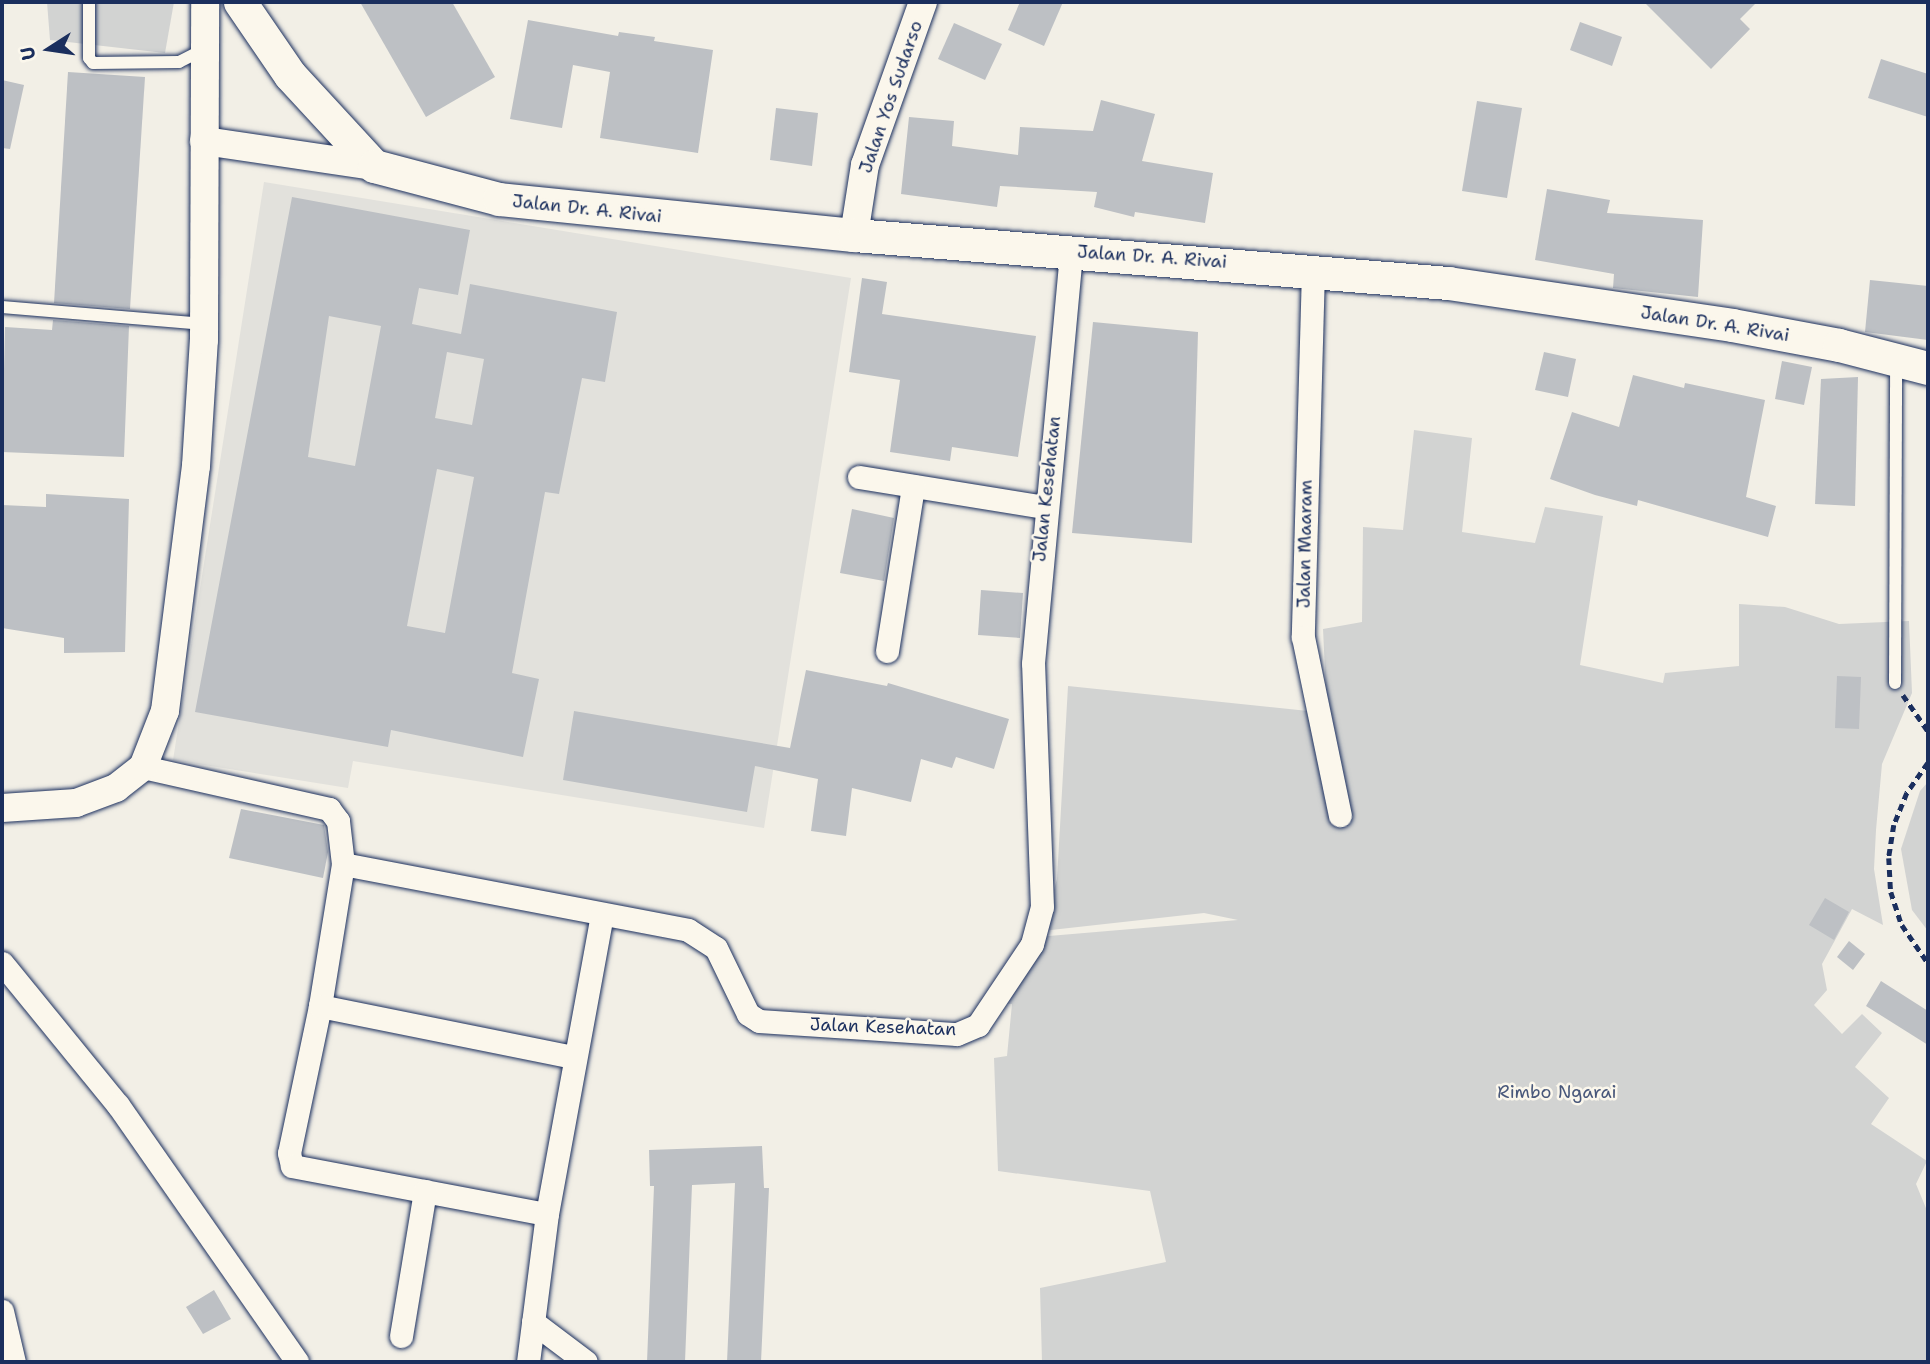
<!DOCTYPE html>
<style>
body{margin:0}
#map{position:relative;width:1930px;height:1364px;overflow:hidden;background:#f2efe6;font-family:"Shantell Sans",sans-serif}
div>[style]{position:absolute}
[style*='--x']{left:calc(var(--x)*1px);top:calc(var(--y)*1px);width:calc(var(--w)*1px);rotate:calc(var(--a)*1deg)}
.built>*{inset:0;background:#e2e1dc}
.green>*{inset:0;background:#d2d3d2}
.building>*{inset:0;background:#bdc0c4}
.path>*{height:4.5px;margin-top:-2.25px;transform-origin:0;background:repeating-linear-gradient(90deg,#1b2f5e 0 7px,transparent 0 12px)}
.roads{filter:drop-shadow(0 0 2px #1b2f5e) drop-shadow(0 0 2px #1b2f5e)}
.service>*{height:12px;margin:-6px;padding:0 6px;transform-origin:6px;border-radius:6px;background:#fbf7ec}
.minor>*{height:23px;margin:-11.5px;padding:0 11.5px;transform-origin:11.5px;border-radius:11.5px;background:#fbf7ec}
.tertiary>*{height:28px;margin:-14px;padding:0 14px;transform-origin:14px;border-radius:14px;background:#fbf7ec}
.secondary>*{height:33px;margin:-16.5px;padding:0 16.5px;transform-origin:16.5px;border-radius:16.5px;background:#fbf7ec}
span{translate:-50% -50%;white-space:nowrap;text-align:center;line-height:1.15;-webkit-text-stroke:5px #fbf7ec;paint-order:stroke}
.street-label{font-size:18px;color:#1b2f5e}
.park-label{font-size:18px;color:#49587b}
.frame{position:absolute;inset:0;border:4px solid #1b2f5e;pointer-events:none}
.north{position:absolute;left:14px;top:14px;width:70px;height:70px;-webkit-text-stroke:5px #fbf7ec;paint-order:stroke;rotate:258deg;font-size:19px;font-weight:700;line-height:28px;text-align:center;color:#1b2f5e}
.north::after{content:'';display:block;margin:auto;width:24px;height:32px;background:#1b2f5e;clip-path:polygon(50% 0,100% 100%,50% 72%,0 100%)}
</style>
<div id="map">
<div class="built">
<i style="clip-path:polygon(264px 182px,851px 278px,764px 828px,353px 761px,348px 788px,173px 760px)"></i>
</div>
<div class="green">
<i style="clip-path:polygon(47px 2px,174px 2px,165px 53px,50px 40px)"></i>
<i style="clip-path:polygon(1414px 430px,1472px 438px,1462px 532px,1535px 543px,1545px 507px,1603px 516px,1580px 665px,1663px 683px,1665px 673px,1739px 666px,1739px 604px,1785px 607px,1839px 624px,1909px 621px,1912px 693px,1882px 764px,1876px 830px,1874px 869px,1883px 925px,1852px 909px,1822px 964px,1827px 990px,1814px 1005px,1842px 1034px,1862px 1014px,1882px 1033px,1855px 1067px,1889px 1098px,1871px 1124px,1927px 1161px,1916px 1184px,1928px 1213px,1928px 1362px,1042px 1362px,1040px 1288px,1166px 1262px,1150px 1191px,998px 1171px,994px 1058px,1007px 1056px,1012px 1004px,989px 1002px,1037px 937px,1238px 920px,1204px 913px,1042px 931px,1057px 879px,1068px 686px,1327px 713px,1323px 629px,1362px 622px,1363px 527px,1403px 530px)"></i>
<i style="clip-path:polygon(1928px 782px,1928px 931px,1912px 910px,1901px 849px,1920px 791px)"></i>
</div>
<div class="building">
<i style="clip-path:polygon(360px 2px,452px 2px,495px 77px,426px 117px)"></i>
<i style="clip-path:polygon(1020px 2px,1063px 2px,1044px 46px,1008px 30px)"></i>
<i style="clip-path:polygon(1644px 2px,1757px 2px,1740px 19px,1750px 29px,1711px 69px)"></i>
<i style="clip-path:polygon(528px 20px,618px 36px,619px 32px,655px 37px,654px 41px,713px 50px,698px 153px,600px 138px,610px 72px,573px 65px,562px 128px,510px 119px)"></i>
<i style="clip-path:polygon(1580px 22px,1622px 37px,1612px 66px,1570px 50px)"></i>
<i style="clip-path:polygon(954px 23px,1002px 44px,985px 80px,938px 59px)"></i>
<i style="clip-path:polygon(1881px 59px,1928px 74px,1928px 117px,1868px 98px)"></i>
<i style="clip-path:polygon(68px 72px,145px 77px,130px 309px,54px 303px)"></i>
<i style="clip-path:polygon(2px 80px,24px 85px,10px 149px,2px 148px)"></i>
<i style="clip-path:polygon(1101px 100px,1155px 114px,1142px 161px,1213px 173px,1205px 223px,1135px 212px,1134px 217px,1094px 207px,1097px 192px,1000px 186px,997px 207px,901px 194px,909px 117px,954px 121px,952px 146px,1018px 155px,1020px 127px,1093px 131px)"></i>
<i style="clip-path:polygon(1477px 101px,1522px 108px,1507px 198px,1462px 191px)"></i>
<i style="clip-path:polygon(776px 108px,818px 113px,812px 166px,770px 160px)"></i>
<i style="clip-path:polygon(1547px 189px,1610px 200px,1607px 213px,1703px 220px,1698px 297px,1613px 288px,1614px 274px,1535px 260px)"></i>
<i style="clip-path:polygon(evenodd,292px 197px,470px 230px,458px 295px,419px 288px,412px 324px,461px 334px,470px 284px,617px 312px,605px 382px,582px 378px,559px 494px,545px 492px,512px 673px,539px 679px,523px 757px,391px 730px,388px 747px,195px 712px,292px 197px,329px 316px,381px 326px,355px 466px,308px 457px,329px 316px,292px 197px,447px 352px,484px 359px,472px 425px,435px 418px,447px 352px,292px 197px,437px 469px,474px 477px,445px 633px,407px 626px,437px 469px)"></i>
<i style="clip-path:polygon(862px 278px,887px 282px,882px 314px,1036px 336px,1018px 457px,952px 447px,950px 461px,890px 452px,900px 380px,849px 372px)"></i>
<i style="clip-path:polygon(1870px 280px,1928px 286px,1928px 340px,1865px 332px)"></i>
<i style="clip-path:polygon(53px 320px,129px 326px,124px 457px,2px 452px,5px 327px,52px 330px)"></i>
<i style="clip-path:polygon(1093px 322px,1198px 332px,1192px 543px,1072px 533px)"></i>
<i style="clip-path:polygon(1544px 352px,1576px 359px,1568px 397px,1535px 390px)"></i>
<i style="clip-path:polygon(1782px 361px,1812px 367px,1804px 405px,1775px 399px)"></i>
<i style="clip-path:polygon(1633px 375px,1684px 388px,1685px 383px,1765px 400px,1746px 497px,1776px 506px,1768px 537px,1638px 500px,1637px 506px,1595px 495px,1550px 479px,1572px 412px,1619px 427px)"></i>
<i style="clip-path:polygon(1858px 377px,1855px 506px,1815px 504px,1821px 379px)"></i>
<i style="clip-path:polygon(46px 494px,129px 499px,125px 652px,64px 653px,64px 638px,2px 628px,2px 505px,46px 507px)"></i>
<i style="clip-path:polygon(852px 509px,894px 518px,884px 581px,840px 573px)"></i>
<i style="clip-path:polygon(981px 590px,1023px 593px,1020px 638px,978px 635px)"></i>
<i style="clip-path:polygon(806px 670px,887px 686px,888px 683px,1009px 719px,994px 769px,956px 757px,952px 768px,921px 759px,911px 802px,852px 788px,846px 836px,811px 831px,818px 779px,755px 766px,747px 812px,563px 780px,574px 711px,790px 748px)"></i>
<i style="clip-path:polygon(1837px 676px,1861px 677px,1859px 729px,1835px 728px)"></i>
<i style="clip-path:polygon(241px 809px,324px 825px,328px 852px,323px 878px,229px 858px)"></i>
<i style="clip-path:polygon(1825px 898px,1849px 912px,1834px 940px,1809px 925px)"></i>
<i style="clip-path:polygon(1849px 941px,1865px 954px,1853px 970px,1837px 957px)"></i>
<i style="clip-path:polygon(1881px 981px,1928px 1011px,1928px 1045px,1866px 1006px)"></i>
<i style="clip-path:polygon(762px 1146px,764px 1188px,769px 1188px,761px 1362px,727px 1362px,735px 1183px,692px 1185px,685px 1362px,647px 1362px,654px 1186px,650px 1186px,649px 1150px)"></i>
<i style="clip-path:polygon(214px 1290px,231px 1319px,203px 1334px,186px 1307px)"></i>
</div>
<div class="path">
<i style="--x:1903;--y:695;--w:44;--a:55.2"></i>
<i style="--x:1928;--y:763;--w:37;--a:125"></i>
<i style="--x:1907;--y:793;--w:35;--a:112"></i>
<i style="--x:1894;--y:825;--w:33;--a:99"></i>
<i style="--x:1889;--y:858;--w:34;--a:87"></i>
<i style="--x:1891;--y:892;--w:35;--a:72"></i>
<i style="--x:1902;--y:925;--w:46;--a:55.6"></i>
</div>
<div class="roads">
<div class="service">
<i style="--x:89;--y:2;--w:56;--a:90"></i>
<i style="--x:89;--y:58;--w:6;--a:51"></i>
<i style="--x:93;--y:63;--w:86;--a:-0.7"></i>
<i style="--x:179;--y:62;--w:27;--a:-27"></i>
<i style="--x:2;--y:307;--w:203;--a:4.8"></i>
<i style="--x:1895;--y:683;--w:322;--a:-89.8"></i>
</div>
<div class="minor">
<i style="--x:1313;--y:270;--w:367;--a:91.6"></i>
<i style="--x:1303;--y:637;--w:182;--a:78.3"></i>
<i style="--x:859;--y:477;--w:188;--a:9.2"></i>
<i style="--x:887;--y:651;--w:167;--a:-81"></i>
<i style="--x:143;--y:767;--w:191;--a:12.7"></i>
<i style="--x:329;--y:809;--w:15;--a:53"></i>
<i style="--x:338;--y:821;--w:43;--a:83.4"></i>
<i style="--x:343;--y:864;--w:144;--a:99.2"></i>
<i style="--x:320;--y:1006;--w:150;--a:101.9"></i>
<i style="--x:289;--y:1153;--w:13;--a:77"></i>
<i style="--x:292;--y:1166;--w:259;--a:10.7"></i>
<i style="--x:343;--y:864;--w:351;--a:10.8"></i>
<i style="--x:688;--y:930;--w:33;--a:33"></i>
<i style="--x:716;--y:948;--w:73;--a:64.1"></i>
<i style="--x:748;--y:1014;--w:13;--a:32"></i>
<i style="--x:759;--y:1021;--w:198;--a:3.8"></i>
<i style="--x:957;--y:1034;--w:23;--a:-23"></i>
<i style="--x:978;--y:1025;--w:97;--a:-56.3"></i>
<i style="--x:1032;--y:944;--w:38;--a:-75"></i>
<i style="--x:1042;--y:907;--w:244;--a:-92.1"></i>
<i style="--x:1033;--y:663;--w:414;--a:-84.7"></i>
<i style="--x:2;--y:963;--w:183;--a:50.8"></i>
<i style="--x:118;--y:1105;--w:313;--a:55.1"></i>
<i style="--x:320;--y:1006;--w:258;--a:11.4"></i>
<i style="--x:2;--y:1311;--w:52;--a:76.8"></i>
<i style="--x:533;--y:1322;--w:66;--a:37"></i>
<i style="--x:401;--y:1336;--w:147;--a:-80.6"></i>
<i style="--x:528;--y:1362;--w:149;--a:-82.7"></i>
<i style="--x:547;--y:1214;--w:305;--a:-79.6"></i>
</div>
<div class="tertiary">
<i style="--x:204;--y:141;--w:172;--a:8.4"></i>
<i style="--x:854;--y:235;--w:71;--a:-81.1"></i>
<i style="--x:865;--y:165;--w:173;--a:-70.4"></i>
<i style="--x:2;--y:808;--w:74;--a:-3.9"></i>
<i style="--x:76;--y:803;--w:43;--a:-20.6"></i>
<i style="--x:116;--y:788;--w:34;--a:-38"></i>
<i style="--x:143;--y:767;--w:60;--a:-68.6"></i>
<i style="--x:165;--y:711;--w:247;--a:-82.8"></i>
<i style="--x:196;--y:466;--w:126;--a:-86.4"></i>
<i style="--x:204;--y:340;--w:338;--a:-89.8"></i>
</div>
<div class="secondary">
<i style="--x:240;--y:2;--w:88;--a:55.6"></i>
<i style="--x:290;--y:75;--w:124;--a:47.3"></i>
<i style="--x:374;--y:166;--w:129;--a:14.8"></i>
<i style="--x:499;--y:199;--w:357;--a:5.8"></i>
<i style="--x:854;--y:235;--w:596;--a:4.62"></i>
<i style="--x:1448;--y:283;--w:287;--a:8.4"></i>
<i style="--x:1732;--y:325;--w:109;--a:10.6"></i>
<i style="--x:1839;--y:345;--w:92;--a:14.5"></i>
</div>
</div>
<div class="street-label">
<span style="left:891px;top:97px;rotate:-71deg">Jalan Yos Sudarso</span>
<span style="left:587px;top:209px;rotate:6deg">Jalan Dr. A. Rivai</span>
<span style="left:1152px;top:257px;rotate:4deg">Jalan Dr. A. Rivai</span>
<span style="left:1715px;top:324px;rotate:9deg">Jalan Dr. A. Rivai</span>
<span style="left:1047px;top:489px;rotate:-84deg">Jalan Kesehatan</span>
<span style="left:1305px;top:544px;rotate:-89deg">Jalan Maaram</span>
<span style="left:883px;top:1027px;rotate:2deg">Jalan Kesehatan</span>
</div>
<div class="park-label">
<span style="left:1557px;top:1092px">Rimbo Ngarai</span>
</div>
<div class="frame"></div>
<div class="north">U</div>
</div>
